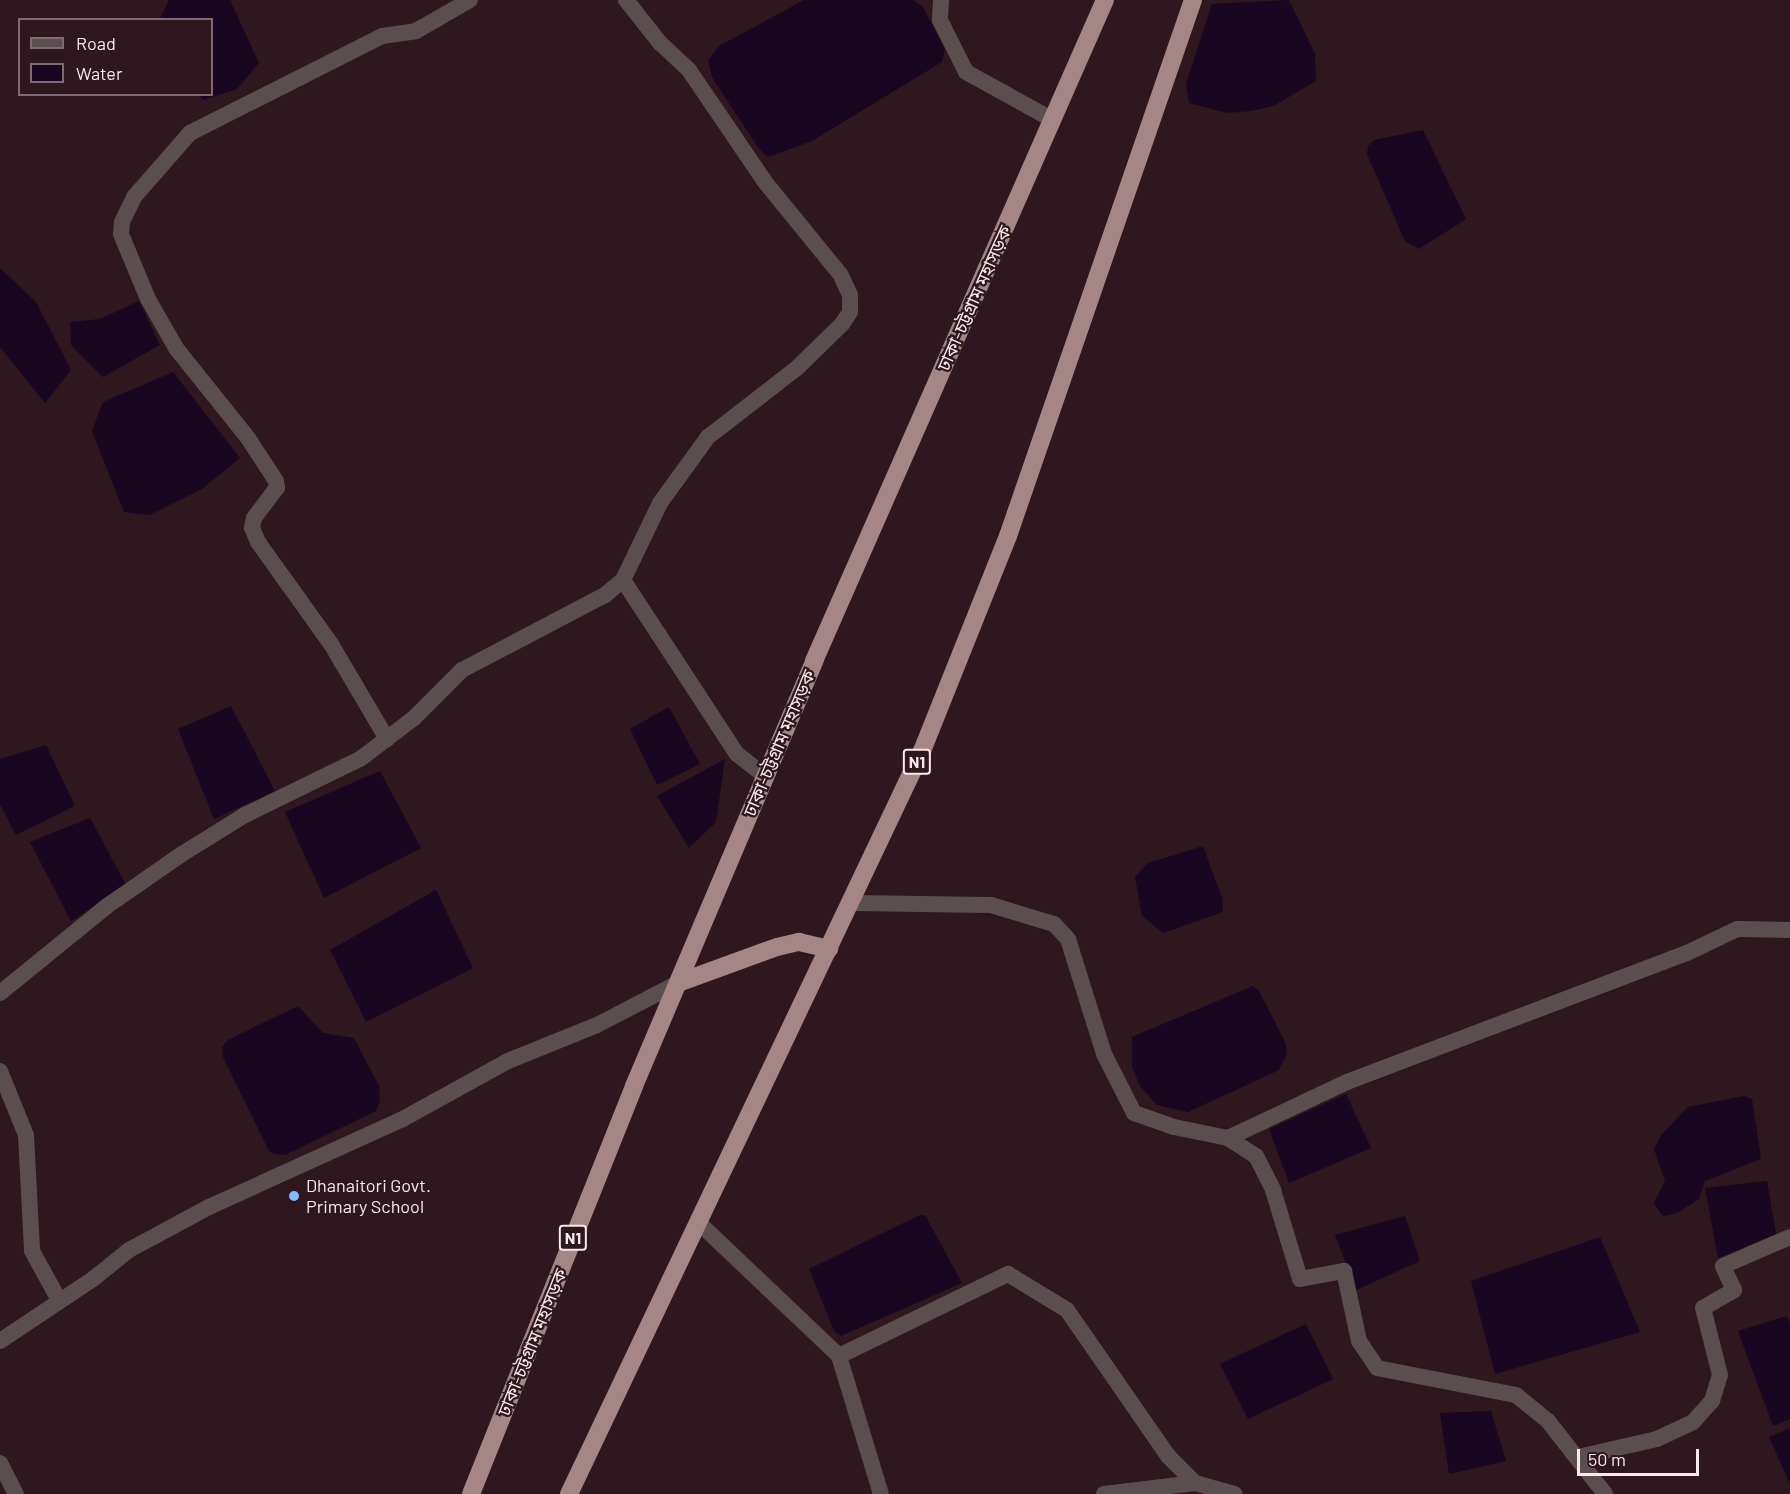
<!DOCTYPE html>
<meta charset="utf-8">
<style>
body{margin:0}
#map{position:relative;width:1790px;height:1494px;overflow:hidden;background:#2e171e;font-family:Barlow,"Noto Sans Bengali",sans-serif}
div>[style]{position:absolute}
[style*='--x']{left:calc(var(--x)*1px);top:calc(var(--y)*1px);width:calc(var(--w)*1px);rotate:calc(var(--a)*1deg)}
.water>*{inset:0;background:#190620}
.minor>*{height:16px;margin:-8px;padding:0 8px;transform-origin:8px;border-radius:8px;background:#5b4e4e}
.trunk>*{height:18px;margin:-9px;padding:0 9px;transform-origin:9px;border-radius:9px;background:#a38685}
.dots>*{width:16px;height:16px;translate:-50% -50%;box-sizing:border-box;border:3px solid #2e171e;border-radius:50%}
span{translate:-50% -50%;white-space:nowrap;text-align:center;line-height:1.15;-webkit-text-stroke:4.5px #2e171e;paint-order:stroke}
.shield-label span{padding:2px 4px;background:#2e171e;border:2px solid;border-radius:4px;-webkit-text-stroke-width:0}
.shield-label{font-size:16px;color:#f9e8ed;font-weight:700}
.street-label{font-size:18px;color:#f9e8ed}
.poi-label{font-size:18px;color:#f9e8ed}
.left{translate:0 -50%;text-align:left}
.legend{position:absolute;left:18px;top:18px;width:195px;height:78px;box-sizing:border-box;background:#2e171e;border:2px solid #7f6b71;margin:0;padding:8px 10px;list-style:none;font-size:18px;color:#f9e8ed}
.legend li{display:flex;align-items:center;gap:12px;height:30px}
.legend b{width:30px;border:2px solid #7f6b71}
.scale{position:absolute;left:1577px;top:1449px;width:122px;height:27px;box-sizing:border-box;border:3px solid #f9e8ed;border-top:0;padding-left:8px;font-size:18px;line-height:21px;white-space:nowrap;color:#f9e8ed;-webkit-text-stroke:4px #2e171e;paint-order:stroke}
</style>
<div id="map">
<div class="water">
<i style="clip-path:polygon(169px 0,230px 0,259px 63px,237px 89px,203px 100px,199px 95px,212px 94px,212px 20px,160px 19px)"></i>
<i style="clip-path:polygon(804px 0,913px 0,923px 7px,945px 50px,942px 62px,812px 141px,768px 157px,759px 149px,712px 77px,708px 60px,719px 46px)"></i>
<i style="clip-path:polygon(1289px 0,1315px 54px,1316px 81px,1273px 106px,1251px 111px,1227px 113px,1189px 103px,1186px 84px,1212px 4px)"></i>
<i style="clip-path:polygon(1423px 130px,1466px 219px,1419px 249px,1405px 241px,1367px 154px,1368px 146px,1374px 140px)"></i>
<i style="clip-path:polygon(0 268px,36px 302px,71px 370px,45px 403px,0 347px)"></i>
<i style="clip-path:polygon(139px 301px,160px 345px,103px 377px,71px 345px,70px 322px,100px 319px)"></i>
<i style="clip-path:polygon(173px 372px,240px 458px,202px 489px,149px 515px,124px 512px,92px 431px,103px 402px)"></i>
<i style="clip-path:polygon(231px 706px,275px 791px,214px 819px,178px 729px)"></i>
<i style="clip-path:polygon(669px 707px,700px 764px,657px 785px,630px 729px)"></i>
<i style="clip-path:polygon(46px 745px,75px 806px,16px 835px,0 804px,0 759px)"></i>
<i style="clip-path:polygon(725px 759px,716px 822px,689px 848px,657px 796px)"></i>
<i style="clip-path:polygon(380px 771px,421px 848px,324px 898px,285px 812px)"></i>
<i style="clip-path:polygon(90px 818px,126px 885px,71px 921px,30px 842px)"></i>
<i style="clip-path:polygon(1203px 846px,1222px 898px,1223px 912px,1163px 933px,1142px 916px,1135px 877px,1148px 863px)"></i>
<i style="clip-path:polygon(436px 890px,473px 968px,366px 1022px,330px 950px)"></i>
<i style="clip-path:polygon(1253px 986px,1259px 991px,1285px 1042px,1287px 1054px,1279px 1070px,1188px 1112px,1157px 1105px,1140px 1086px,1132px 1067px,1132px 1037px)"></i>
<i style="clip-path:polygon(298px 1006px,323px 1033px,354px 1038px,379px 1086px,380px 1101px,376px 1111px,285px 1155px,274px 1154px,269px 1151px,223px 1057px,222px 1047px,228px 1040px)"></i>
<i style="clip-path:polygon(1346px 1094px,1371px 1148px,1289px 1183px,1269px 1129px)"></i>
<i style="clip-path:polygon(1744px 1096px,1752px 1099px,1761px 1159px,1705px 1181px,1699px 1199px,1677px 1213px,1664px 1216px,1660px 1213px,1654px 1203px,1665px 1181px,1654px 1149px,1662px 1134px,1688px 1107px)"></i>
<i style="clip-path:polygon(1767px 1181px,1776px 1234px,1718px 1258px,1705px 1188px)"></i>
<i style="clip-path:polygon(920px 1215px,925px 1215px,962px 1283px,841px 1336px,834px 1331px,809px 1269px)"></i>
<i style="clip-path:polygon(1405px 1216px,1420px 1261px,1356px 1290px,1335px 1235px)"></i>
<i style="clip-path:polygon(1600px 1237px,1640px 1332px,1495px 1374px,1471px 1281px)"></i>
<i style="clip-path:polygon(1787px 1316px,1790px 1325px,1790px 1419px,1773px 1426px,1738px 1331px)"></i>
<i style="clip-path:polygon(1306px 1324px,1333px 1379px,1248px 1419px,1220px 1364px)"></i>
<i style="clip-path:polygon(1491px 1411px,1506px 1461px,1449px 1474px,1440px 1413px)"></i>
<i style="clip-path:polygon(1790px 1428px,1790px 1484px,1769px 1437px)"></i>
</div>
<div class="minor">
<i style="--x:941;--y:0;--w:20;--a:93"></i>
<i style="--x:940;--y:20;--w:58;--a:63.4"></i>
<i style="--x:966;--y:72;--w:97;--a:28.9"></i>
<i style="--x:623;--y:580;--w:208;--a:56.8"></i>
<i style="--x:737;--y:754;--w:36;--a:38"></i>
<i style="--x:387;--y:739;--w:110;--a:-120.5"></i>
<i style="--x:331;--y:644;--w:125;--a:-125.6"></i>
<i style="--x:258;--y:542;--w:15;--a:-113"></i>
<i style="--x:252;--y:528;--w:10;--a:-79"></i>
<i style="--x:254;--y:518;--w:38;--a:-53"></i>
<i style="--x:277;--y:488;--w:7;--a:-98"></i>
<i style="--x:276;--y:481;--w:51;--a:-123.1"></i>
<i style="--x:248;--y:438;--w:115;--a:-128.7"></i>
<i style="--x:176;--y:348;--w:56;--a:-119.7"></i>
<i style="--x:148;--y:299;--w:70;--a:-112.6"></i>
<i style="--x:121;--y:234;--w:12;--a:-85"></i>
<i style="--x:122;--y:222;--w:28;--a:-64"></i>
<i style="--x:134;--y:197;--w:85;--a:-48.8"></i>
<i style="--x:190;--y:133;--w:215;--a:-26.8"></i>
<i style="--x:382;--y:36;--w:34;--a:-8"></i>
<i style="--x:416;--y:31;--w:62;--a:-29.9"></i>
<i style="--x:850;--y:903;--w:141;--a:0.8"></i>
<i style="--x:991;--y:905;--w:66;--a:16.8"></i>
<i style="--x:1054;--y:924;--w:21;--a:47"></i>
<i style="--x:1068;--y:939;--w:121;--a:72.6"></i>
<i style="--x:1104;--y:1054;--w:66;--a:63"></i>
<i style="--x:1134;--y:1113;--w:42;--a:19.3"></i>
<i style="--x:1174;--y:1127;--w:55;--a:11.5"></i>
<i style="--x:1228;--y:1138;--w:33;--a:33"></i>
<i style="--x:1256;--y:1156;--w:38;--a:63"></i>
<i style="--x:1273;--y:1190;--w:93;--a:73.1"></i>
<i style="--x:1300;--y:1279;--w:45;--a:-10.3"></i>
<i style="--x:1344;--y:1271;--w:72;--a:77.9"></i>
<i style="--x:1359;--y:1341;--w:32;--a:56"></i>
<i style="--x:1377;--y:1368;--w:142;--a:11"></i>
<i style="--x:1516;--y:1395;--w:41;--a:39.1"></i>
<i style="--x:1548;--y:1421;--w:93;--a:52"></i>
<i style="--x:0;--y:993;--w:138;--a:-39.1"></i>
<i style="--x:107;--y:906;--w:91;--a:-34.7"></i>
<i style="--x:182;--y:854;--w:74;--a:-31.8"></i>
<i style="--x:245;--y:815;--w:128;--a:-26"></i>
<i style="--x:360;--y:759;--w:68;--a:-37.2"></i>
<i style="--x:414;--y:718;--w:68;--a:-45"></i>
<i style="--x:462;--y:670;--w:161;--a:-27.7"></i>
<i style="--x:605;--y:595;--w:23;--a:-40"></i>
<i style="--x:623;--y:580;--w:85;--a:-64.3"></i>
<i style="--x:660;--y:503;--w:82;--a:-54"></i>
<i style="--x:708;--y:437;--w:113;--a:-37.8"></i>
<i style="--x:797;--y:368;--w:63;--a:-44.4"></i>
<i style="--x:842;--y:324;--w:14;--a:-56"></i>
<i style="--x:850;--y:312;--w:17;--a:-90"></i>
<i style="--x:850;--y:295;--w:23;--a:-115"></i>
<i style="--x:840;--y:274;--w:119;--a:-129.2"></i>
<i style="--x:765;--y:182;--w:135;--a:-124.2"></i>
<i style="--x:689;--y:70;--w:40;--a:-137"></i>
<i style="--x:660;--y:43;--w:55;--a:-128.3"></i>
<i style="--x:0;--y:1071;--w:69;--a:67.9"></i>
<i style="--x:26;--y:1135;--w:116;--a:87"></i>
<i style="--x:32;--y:1251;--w:56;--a:61.1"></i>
<i style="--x:1228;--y:1138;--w:132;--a:-25.2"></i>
<i style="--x:1347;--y:1082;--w:364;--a:-20.8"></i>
<i style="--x:1687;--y:953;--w:55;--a:-25.6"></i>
<i style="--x:1737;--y:929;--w:53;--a:1.1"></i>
<i style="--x:698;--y:1222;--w:195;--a:43.5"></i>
<i style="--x:839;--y:1356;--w:188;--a:-25.9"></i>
<i style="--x:1008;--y:1274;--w:69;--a:31.4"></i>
<i style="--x:1067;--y:1310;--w:178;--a:55.3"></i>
<i style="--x:1168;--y:1456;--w:38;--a:45"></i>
<i style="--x:1195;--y:1483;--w:41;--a:15.4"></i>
<i style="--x:0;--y:1341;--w:112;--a:-33.7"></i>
<i style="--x:93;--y:1279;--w:46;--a:-38.9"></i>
<i style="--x:129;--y:1250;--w:91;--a:-28.3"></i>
<i style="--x:209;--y:1207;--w:211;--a:-24.4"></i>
<i style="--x:401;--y:1120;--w:122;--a:-28.9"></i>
<i style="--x:508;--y:1061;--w:96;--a:-22"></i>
<i style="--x:597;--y:1025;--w:91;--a:-27.4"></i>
<i style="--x:839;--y:1356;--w:144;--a:73.1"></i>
<i style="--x:1578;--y:1457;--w:81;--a:-12.8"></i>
<i style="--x:1657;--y:1439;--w:40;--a:-25"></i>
<i style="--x:1693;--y:1422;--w:28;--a:-48"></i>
<i style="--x:1712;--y:1401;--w:27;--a:-73"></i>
<i style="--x:1720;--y:1375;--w:69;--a:-104.2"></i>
<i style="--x:1703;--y:1308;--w:36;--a:-30"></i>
<i style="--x:1734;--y:1290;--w:26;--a:-115"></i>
<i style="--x:1723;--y:1266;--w:73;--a:-23.4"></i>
<i style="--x:0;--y:1463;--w:35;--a:63"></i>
<i style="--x:1104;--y:1494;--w:92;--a:-6.9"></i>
</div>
<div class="trunk">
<i style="--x:678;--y:983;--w:105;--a:-20"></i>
<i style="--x:777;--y:947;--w:23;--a:-13"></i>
<i style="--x:799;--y:942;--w:31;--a:13"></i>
<i style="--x:471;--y:1494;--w:439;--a:-68.2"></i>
<i style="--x:634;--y:1086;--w:462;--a:-67"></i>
<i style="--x:814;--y:661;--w:722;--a:-66.24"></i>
<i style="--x:569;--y:1494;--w:823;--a:-64.59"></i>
<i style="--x:922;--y:751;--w:232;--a:-68.2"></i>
<i style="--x:1008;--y:536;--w:567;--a:-70.96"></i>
</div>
<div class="dots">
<i style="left:294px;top:1196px;background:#85bbfb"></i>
</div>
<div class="shield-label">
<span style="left:917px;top:762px">N1</span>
<span style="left:573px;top:1238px">N1</span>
</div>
<div class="street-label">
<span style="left:974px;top:298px;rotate:-66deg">ঢাকা-চট্টগ্রাম মহাসড়ক</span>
<span style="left:779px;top:743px;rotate:-67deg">ঢাকা-চট্টগ্রাম মহাসড়ক</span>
<span style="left:532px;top:1342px;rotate:-68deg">ঢাকা-চট্টগ্রাম মহাসড়ক</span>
</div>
<div class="poi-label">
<span class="left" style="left:306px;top:1196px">Dhanaitori Govt.<br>Primary School</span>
</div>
<ul class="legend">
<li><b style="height:8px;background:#5b4e4e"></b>Road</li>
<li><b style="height:16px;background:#190620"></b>Water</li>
</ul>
<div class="scale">50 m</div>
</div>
